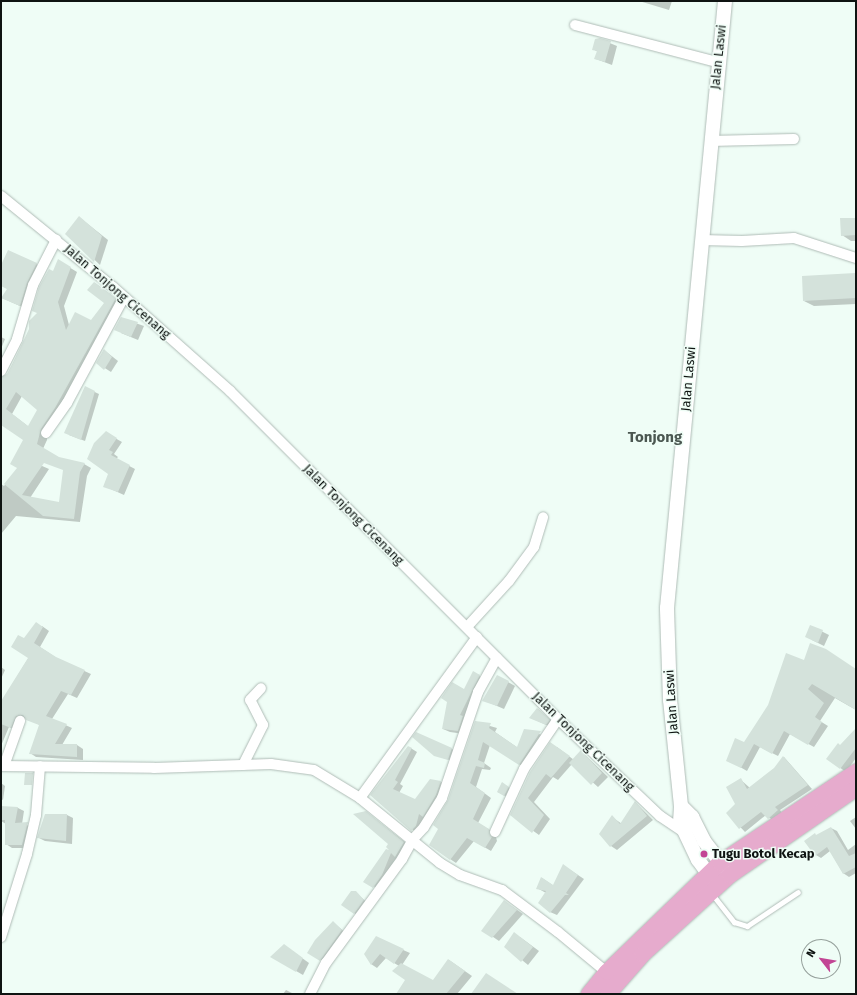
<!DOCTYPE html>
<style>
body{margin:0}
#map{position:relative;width:857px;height:995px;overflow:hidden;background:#effdf6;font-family:"Fira Sans",sans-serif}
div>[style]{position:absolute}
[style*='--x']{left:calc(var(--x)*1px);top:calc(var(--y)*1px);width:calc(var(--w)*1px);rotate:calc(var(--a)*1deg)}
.shadow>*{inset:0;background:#0003}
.building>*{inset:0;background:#d4e2db}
.roads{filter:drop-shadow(0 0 1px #afbcb6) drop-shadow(0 0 1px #afbcb6)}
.lane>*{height:5px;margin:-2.5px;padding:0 2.5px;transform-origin:2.5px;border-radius:2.5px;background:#fff}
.street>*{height:10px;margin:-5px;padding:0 5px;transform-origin:5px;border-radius:5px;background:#fff}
.secondary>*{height:14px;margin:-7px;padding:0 7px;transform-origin:7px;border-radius:7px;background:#fff}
.primary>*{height:16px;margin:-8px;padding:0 8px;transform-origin:8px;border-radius:8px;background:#e6abcd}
.dots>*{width:11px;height:11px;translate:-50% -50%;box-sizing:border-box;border:2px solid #effdf6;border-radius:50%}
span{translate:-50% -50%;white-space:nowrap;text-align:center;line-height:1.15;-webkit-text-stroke:3px #effdf6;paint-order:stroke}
.street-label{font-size:13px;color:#0f1412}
.poi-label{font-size:13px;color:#0f1412;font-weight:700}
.left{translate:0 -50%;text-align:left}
.quarter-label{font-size:15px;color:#4b5751;font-weight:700}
.frame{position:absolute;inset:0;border:2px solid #0f1412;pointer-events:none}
.north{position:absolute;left:801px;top:939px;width:40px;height:40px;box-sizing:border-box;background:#effdf6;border:1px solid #95a09b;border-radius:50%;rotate:301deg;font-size:11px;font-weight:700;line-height:16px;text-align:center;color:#0f1412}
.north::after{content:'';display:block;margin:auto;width:14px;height:18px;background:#c24594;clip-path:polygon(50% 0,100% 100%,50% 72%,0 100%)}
</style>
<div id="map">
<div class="shadow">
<i style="clip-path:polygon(639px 1px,672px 1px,669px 10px)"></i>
<i style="clip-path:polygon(600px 39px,617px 46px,612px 65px,596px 59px,598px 52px,593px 49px)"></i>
<i style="clip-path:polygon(79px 217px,108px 240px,100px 265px,67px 234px)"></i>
<i style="clip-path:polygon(856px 219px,856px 241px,851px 241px,842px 235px)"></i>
<i style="clip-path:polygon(36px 264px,45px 269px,29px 310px,2px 298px,8px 289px,1px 285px,1px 267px)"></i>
<i style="clip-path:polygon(evenodd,64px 264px,77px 272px,64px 306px,69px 325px,91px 321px,105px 303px,95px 283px,122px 303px,47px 433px,47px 440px,42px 451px,1px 423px,1px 354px,8px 360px,1px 373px,2px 378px,6px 377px,38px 313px,54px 272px,64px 264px,22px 396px,39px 410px,29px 427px,12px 414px,22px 396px)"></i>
<i style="clip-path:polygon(855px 274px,856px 304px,814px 306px,804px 301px)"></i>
<i style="clip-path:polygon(121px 318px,144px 326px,138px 340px,121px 333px)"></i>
<i style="clip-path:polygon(1px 337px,5px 339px,1px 349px)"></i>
<i style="clip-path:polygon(104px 350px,118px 361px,111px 372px,97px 363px)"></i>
<i style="clip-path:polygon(86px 388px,99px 394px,85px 441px,69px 435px)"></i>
<i style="clip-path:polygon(106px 433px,122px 442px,114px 454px,118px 457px,116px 459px,135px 469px,124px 495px,104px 486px,109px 474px)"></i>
<i style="clip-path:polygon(17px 455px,49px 469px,30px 498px,60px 503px,84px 464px,91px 468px,87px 476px,80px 522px,16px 516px,1px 534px,1px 484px,4px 486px,18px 468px)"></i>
<i style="clip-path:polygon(42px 626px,49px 631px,40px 647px,58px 659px,91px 674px,77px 698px,68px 694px,52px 719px,72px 728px,62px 745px,77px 745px,83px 749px,83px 760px,36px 757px,30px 753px,40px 725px,25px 718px,20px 722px,17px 731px,9px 727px,1px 746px,1px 703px,29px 657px,24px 640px)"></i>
<i style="clip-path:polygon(811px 626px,829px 635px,824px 646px,812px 640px)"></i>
<i style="clip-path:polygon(804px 661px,856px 671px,856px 710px,835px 698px,820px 721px,828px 726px,814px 747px,790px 734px,778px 756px,760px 747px,747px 771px,733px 763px)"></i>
<i style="clip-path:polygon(1px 667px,5px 670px,1px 679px)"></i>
<i style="clip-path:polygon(474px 673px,486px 680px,464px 734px,450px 732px,443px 729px)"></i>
<i style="clip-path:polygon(508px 682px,515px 686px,504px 709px,483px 700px)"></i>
<i style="clip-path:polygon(538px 709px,555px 724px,553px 728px,531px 718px)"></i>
<i style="clip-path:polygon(476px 722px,497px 728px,495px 732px,518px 748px,525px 730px,546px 736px,525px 768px,490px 745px,484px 763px,491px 768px,490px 770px,482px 769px,476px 787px,491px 798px,478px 823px,495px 833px,497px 841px,491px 851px,474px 841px,456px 863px,450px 859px,440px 829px)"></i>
<i style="clip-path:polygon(856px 729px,856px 758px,846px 772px,828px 759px)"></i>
<i style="clip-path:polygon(409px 747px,417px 752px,400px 784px,403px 786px,399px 793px,415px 800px,441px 782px,446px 785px,418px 834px,371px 795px)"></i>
<i style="clip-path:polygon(557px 747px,574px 760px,581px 751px,608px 777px,598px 787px,572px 764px,558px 780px,553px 777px,534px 802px,550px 819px,539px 835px,511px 815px)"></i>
<i style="clip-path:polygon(452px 749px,458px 753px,455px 762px,435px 755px)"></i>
<i style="clip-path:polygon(784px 757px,812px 789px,780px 810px,783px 814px,774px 821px,766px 815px,745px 832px,727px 813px,737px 805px,741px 780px,750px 788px,775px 768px)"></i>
<i style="clip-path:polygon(1px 783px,5px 786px,3px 800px,1px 799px)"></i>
<i style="clip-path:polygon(502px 783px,511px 789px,507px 797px,498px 792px)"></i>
<i style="clip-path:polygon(635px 802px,653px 820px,617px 850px,611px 846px,612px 817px,622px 824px)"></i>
<i style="clip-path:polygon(1px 807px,18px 808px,24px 811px,22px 824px,34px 827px,29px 848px,12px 848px,6px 844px,6px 824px,1px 821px)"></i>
<i style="clip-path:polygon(366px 812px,410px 846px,402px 860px,397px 857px,388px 879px,380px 890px,365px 881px,387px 850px,392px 853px,389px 844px)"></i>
<i style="clip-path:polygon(67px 815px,73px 818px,72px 844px,45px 841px,39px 838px)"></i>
<i style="clip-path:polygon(856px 817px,856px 829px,850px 821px)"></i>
<i style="clip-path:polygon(831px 828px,837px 831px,848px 850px,856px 844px,856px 873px,849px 877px,843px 873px,830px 851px,821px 858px,816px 855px,817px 836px)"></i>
<i style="clip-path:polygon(569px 869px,584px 879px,557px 915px,550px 912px,546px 893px,537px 888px,542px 878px,554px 886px)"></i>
<i style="clip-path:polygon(355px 892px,370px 905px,361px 917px,354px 913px)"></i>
<i style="clip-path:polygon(510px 905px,523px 914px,499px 941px,483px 930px)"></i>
<i style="clip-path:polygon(333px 922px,348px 935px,327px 963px,309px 953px)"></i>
<i style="clip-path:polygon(520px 937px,539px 951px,528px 965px,505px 946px)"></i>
<i style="clip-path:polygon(376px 938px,410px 953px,402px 965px,433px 982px,449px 960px,472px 976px,457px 994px,397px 994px,407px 979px,399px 966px,386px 958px,377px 968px,371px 964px)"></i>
<i style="clip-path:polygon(284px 945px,309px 963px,303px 975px,272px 957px)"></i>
<i style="clip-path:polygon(286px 990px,294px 994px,283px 994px)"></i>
</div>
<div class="building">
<i style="clip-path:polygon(600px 38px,611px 41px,605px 62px,594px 59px,597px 51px,592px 50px,595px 39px)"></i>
<i style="clip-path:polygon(79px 216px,102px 236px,94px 262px,65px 234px)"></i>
<i style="clip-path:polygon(840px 218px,856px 218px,856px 235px,841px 236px)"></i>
<i style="clip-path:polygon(8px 250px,37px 263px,27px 283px,20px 306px,1px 298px,7px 289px,1px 286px,1px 265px)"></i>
<i style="clip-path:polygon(evenodd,58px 259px,71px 267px,58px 302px,66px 330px,75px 312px,91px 320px,104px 303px,87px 290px,94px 282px,116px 298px,55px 408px,41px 429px,37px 444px,59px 457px,85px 463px,80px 472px,74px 519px,43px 516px,4px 484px,17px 468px,10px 464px,23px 440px,1px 425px,1px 377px,7px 374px,13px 363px,29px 329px,29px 321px,37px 313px,32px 311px,39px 287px,49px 269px,53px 271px,58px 259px,16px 392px,37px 410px,28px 426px,6px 409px,16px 392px,58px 259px,44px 463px,63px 470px,59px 502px,22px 495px,44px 463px)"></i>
<i style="clip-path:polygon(855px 273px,856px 298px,803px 301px,802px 276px)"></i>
<i style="clip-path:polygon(121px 317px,138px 322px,131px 337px,114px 330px)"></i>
<i style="clip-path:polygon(104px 349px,112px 357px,104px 370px,96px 363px)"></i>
<i style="clip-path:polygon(85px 386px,95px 391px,81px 440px,64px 433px)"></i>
<i style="clip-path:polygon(106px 431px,117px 438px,109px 450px,113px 452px,111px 455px,130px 465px,118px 492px,103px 487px,108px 474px,87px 459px,94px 443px)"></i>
<i style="clip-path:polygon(36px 622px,43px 627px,34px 643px,56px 657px,85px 670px,71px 695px,61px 691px,46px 716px,67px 724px,55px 744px,77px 744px,77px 757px,29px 754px,39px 725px,26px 720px,23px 715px,16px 716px,11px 728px,1px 724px,1px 701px,28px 658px,11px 647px,18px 635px,24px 638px)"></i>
<i style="clip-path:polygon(810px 625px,823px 630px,818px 643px,805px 637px)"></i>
<i style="clip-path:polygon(810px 643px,826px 649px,856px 669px,856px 710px,812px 684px,808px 689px,824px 703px,815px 717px,822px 722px,808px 745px,784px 731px,772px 754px,754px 744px,741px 768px,726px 761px,735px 738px,744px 742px,768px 705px,786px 653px,804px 660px)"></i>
<i style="clip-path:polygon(473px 671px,480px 675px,460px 715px,463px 716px,458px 731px,442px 729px,447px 702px,441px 698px,452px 682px,464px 689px)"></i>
<i style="clip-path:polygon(497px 675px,509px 681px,497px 706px,482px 701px)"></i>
<i style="clip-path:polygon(537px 708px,550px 720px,546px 725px,529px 718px)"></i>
<i style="clip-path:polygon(475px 721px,491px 723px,489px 728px,517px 747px,524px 729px,541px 731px,519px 765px,483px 742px,478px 760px,485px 763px,484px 768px,476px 766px,470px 783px,485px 793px,473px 819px,489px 829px,492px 837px,485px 848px,467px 838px,450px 860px,429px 845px,438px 829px,433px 825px,448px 800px)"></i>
<i style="clip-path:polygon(856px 728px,856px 748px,840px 769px,826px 759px,838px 743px,840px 745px)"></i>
<i style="clip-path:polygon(416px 732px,452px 748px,448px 760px,434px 756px,412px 737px)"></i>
<i style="clip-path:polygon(550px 742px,570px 756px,551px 778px,546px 774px,528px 798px,544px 815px,532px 833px,510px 815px,530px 772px)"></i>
<i style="clip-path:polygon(408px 746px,412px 748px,395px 780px,398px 782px,393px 789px,415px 799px,430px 779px,441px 781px,436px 795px,423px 817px,419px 814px,416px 826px,411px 831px,370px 795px)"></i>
<i style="clip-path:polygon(581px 750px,602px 773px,591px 785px,569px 763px)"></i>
<i style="clip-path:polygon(783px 756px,808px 785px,775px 807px,778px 810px,768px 819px,761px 812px,739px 829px,726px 813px,735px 804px,726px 787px,741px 778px,747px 789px,774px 768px)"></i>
<i style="clip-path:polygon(25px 773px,33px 773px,32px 785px,24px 785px)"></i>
<i style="clip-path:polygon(502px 782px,509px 787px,504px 796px,497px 792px)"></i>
<i style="clip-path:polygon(635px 801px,647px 816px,610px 847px,599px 834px,612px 815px,620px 824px)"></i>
<i style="clip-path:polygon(1px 806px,18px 807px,15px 823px,28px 822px,22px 845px,5px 845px,5px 820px,1px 820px)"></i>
<i style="clip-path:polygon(366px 811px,404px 842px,395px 857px,391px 853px,382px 875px,373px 888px,363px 882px,386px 849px,389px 850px,386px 847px,388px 844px,353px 814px)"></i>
<i style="clip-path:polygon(45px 814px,67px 814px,66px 841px,37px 838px)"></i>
<i style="clip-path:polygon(831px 827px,849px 856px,856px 853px,856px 867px,843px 874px,827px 847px,815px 856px,804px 841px,815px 833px,816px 835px)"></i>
<i style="clip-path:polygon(563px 864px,578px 875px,566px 893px,569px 895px,565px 895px,550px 913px,538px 903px,546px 891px,536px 889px,541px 877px,553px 885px)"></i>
<i style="clip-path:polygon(351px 891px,356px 891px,364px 900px,354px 914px,341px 905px)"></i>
<i style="clip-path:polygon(504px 900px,517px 910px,492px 938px,481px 931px)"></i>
<i style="clip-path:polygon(333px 921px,342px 930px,320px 961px,307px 953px,315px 940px)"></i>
<i style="clip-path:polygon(514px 932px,533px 947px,521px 962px,504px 947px)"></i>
<i style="clip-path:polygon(376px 936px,404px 949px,394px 964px,380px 954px,371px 965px,364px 954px)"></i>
<i style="clip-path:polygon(284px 944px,303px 958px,296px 972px,270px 957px)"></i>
<i style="clip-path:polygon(448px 959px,465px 971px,446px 994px,396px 994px,405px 980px,392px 971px,401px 963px,433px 980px)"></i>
<i style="clip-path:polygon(486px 973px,518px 994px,471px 994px)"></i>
</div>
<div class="roads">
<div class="lane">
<i style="--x:712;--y:894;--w:36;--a:52"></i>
<i style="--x:734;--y:922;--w:14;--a:17"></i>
<i style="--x:747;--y:926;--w:61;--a:-33.7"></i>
</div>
<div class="street">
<i style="--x:575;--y:25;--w:147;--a:14.6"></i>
<i style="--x:710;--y:141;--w:84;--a:-1.4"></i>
<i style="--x:1;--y:196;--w:144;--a:39.1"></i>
<i style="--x:113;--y:287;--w:157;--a:41.6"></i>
<i style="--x:230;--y:391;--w:464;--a:45"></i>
<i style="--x:558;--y:719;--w:141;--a:43.6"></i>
<i style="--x:660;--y:816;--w:32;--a:34"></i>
<i style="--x:701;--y:240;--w:41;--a:1.4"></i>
<i style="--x:742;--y:241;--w:52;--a:-3.3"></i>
<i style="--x:794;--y:238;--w:65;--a:17.9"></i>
<i style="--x:1;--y:371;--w:36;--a:-63"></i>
<i style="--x:17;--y:339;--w:56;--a:-73.5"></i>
<i style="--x:33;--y:285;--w:51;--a:-62.9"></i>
<i style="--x:46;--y:433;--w:37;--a:-55"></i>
<i style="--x:67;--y:403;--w:120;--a:-61.7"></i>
<i style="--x:467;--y:627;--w:62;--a:-47.6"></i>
<i style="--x:509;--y:581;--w:42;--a:-53.7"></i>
<i style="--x:534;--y:547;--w:31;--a:-73"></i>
<i style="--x:243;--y:765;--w:45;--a:-63.4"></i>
<i style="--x:263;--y:725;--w:28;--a:-117"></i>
<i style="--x:250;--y:700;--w:16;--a:-47"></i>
<i style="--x:1;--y:766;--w:153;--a:0.7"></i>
<i style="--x:154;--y:768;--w:117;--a:-2"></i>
<i style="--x:271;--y:764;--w:43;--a:7.9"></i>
<i style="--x:314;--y:770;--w:54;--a:31.3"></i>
<i style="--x:360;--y:798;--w:103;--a:39.1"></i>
<i style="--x:440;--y:863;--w:23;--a:31"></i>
<i style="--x:460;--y:875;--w:45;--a:19.7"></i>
<i style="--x:502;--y:890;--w:70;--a:36.9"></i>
<i style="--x:558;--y:932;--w:67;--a:39.6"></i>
<i style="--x:4;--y:766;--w:48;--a:-70.4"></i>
<i style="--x:360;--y:798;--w:199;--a:-54"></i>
<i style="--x:495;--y:832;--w:69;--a:-65.3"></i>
<i style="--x:524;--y:769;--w:60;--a:-55.8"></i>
<i style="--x:1;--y:937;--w:87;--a:-72.6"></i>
<i style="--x:27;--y:854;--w:40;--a:-77"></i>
<i style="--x:36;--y:815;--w:49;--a:-85.3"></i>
<i style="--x:310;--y:994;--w:35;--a:-63"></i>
<i style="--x:326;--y:963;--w:129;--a:-53.8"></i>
<i style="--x:402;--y:859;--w:23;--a:-61"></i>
<i style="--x:413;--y:839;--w:16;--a:-47"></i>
<i style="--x:424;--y:827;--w:34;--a:-58"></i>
<i style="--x:442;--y:798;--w:112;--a:-71.2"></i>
<i style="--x:478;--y:692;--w:39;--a:-61"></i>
</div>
<div class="secondary">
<i style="--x:681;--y:806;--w:16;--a:45"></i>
<i style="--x:692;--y:817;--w:27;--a:63"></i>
<i style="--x:704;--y:841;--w:39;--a:52"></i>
<i style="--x:715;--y:883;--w:29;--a:-126"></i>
<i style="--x:698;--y:860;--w:42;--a:-115.3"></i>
<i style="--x:680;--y:822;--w:16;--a:-86"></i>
<i style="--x:681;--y:806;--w:107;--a:-95.9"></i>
<i style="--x:670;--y:700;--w:92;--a:-91.9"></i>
<i style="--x:667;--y:608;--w:610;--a:-84.54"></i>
</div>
<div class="primary">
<i style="--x:589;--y:994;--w:28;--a:-51"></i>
<i style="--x:607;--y:972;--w:157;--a:-44"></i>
<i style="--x:720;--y:863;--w:164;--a:-33.8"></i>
<i style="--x:608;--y:994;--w:53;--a:-48.8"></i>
<i style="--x:643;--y:954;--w:118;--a:-42.2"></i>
<i style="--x:730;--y:875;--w:153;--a:-34.6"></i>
</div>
</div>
<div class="dots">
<i style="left:704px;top:854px;background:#c24594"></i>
</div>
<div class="street-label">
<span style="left:719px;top:57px;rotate:-84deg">Jalan Laswi</span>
<span style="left:117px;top:292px;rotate:41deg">Jalan Tonjong Cicenang</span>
<span style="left:689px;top:379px;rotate:-85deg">Jalan Laswi</span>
<span style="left:353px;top:515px;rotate:45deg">Jalan Tonjong Cicenang</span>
<span style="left:672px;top:702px;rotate:-94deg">Jalan Laswi</span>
<span style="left:583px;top:742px;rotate:44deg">Jalan Tonjong Cicenang</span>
</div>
<div class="poi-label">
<span class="left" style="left:712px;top:854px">Tugu Botol Kecap</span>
</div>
<div class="quarter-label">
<span style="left:655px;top:438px">Tonjong</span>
</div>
<div class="frame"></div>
<div class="north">N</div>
</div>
